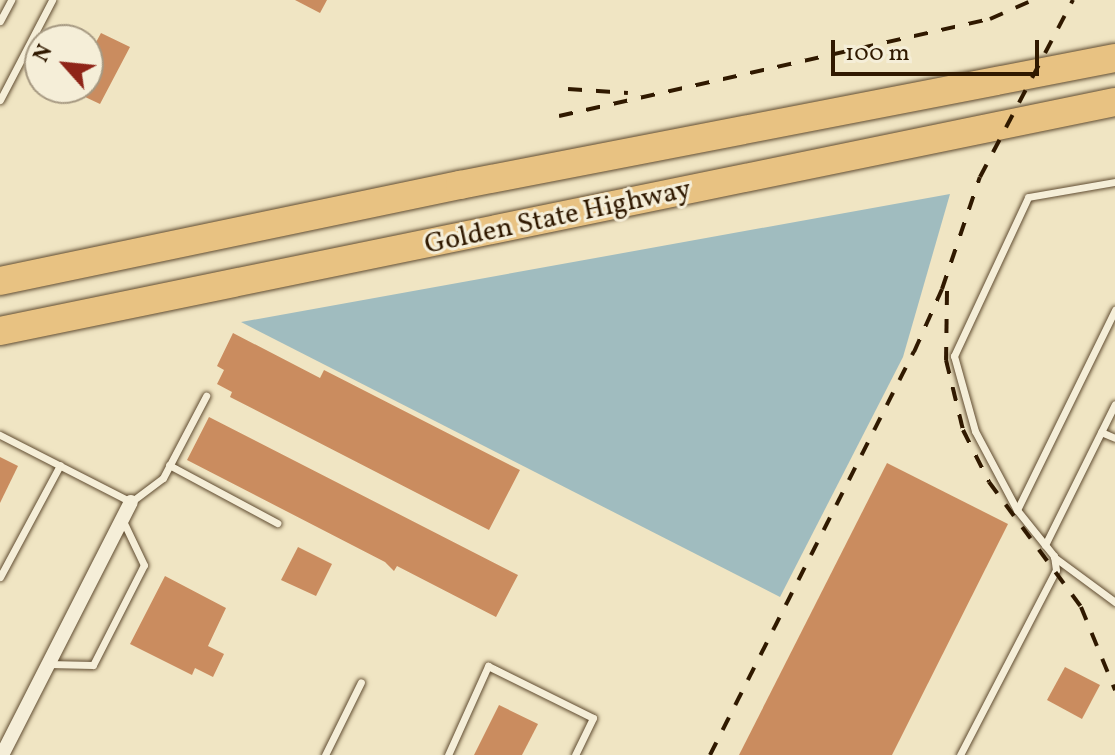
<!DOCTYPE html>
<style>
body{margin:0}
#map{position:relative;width:1115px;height:755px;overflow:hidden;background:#f0e5c3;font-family:Vollkorn,serif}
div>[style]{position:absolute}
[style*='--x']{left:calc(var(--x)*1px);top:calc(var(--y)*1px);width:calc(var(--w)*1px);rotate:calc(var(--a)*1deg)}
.water>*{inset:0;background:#a0bcbf}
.building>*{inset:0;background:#ca8c5f}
.roads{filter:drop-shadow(0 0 2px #604c31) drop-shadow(0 0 2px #604c31)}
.lane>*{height:7px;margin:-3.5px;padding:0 3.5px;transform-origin:3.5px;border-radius:3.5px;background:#f5eed8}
.street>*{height:14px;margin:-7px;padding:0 7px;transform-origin:7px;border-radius:7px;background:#f5eed8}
.highway>*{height:28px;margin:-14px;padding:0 14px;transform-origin:14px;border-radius:14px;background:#e8c282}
.rail>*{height:4px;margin-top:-2px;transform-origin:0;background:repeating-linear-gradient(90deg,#301900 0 14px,transparent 0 28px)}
span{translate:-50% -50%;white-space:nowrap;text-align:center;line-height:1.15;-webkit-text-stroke:6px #f5eed8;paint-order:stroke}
.street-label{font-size:28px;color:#301900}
.north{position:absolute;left:24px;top:24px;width:80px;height:80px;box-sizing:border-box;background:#f5eed8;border:2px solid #a69982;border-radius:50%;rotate:297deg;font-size:22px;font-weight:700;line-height:32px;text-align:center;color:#301900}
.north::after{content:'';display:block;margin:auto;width:28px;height:36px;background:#8f2418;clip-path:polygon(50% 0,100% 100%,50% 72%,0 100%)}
.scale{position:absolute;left:831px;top:40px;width:208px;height:36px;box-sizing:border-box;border:4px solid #301900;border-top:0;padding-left:10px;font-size:24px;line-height:28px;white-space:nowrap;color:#301900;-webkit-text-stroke:6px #f5eed8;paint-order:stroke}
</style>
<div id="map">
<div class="water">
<i style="clip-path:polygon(950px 194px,903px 357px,780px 597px,241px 322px)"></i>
</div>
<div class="building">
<i style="clip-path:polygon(295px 0,327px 0,320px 13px)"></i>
<i style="clip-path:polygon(101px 33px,130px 47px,100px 104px,66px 88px,88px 88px,88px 57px)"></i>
<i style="clip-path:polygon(233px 333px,320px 378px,324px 370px,520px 470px,489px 530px,230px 397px,232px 392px,217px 384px,224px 370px,217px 366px)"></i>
<i style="clip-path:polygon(209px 417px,518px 575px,496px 617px,397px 566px,394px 571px,385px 562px,187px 460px)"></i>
<i style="clip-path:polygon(0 457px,18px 466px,0 503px)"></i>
<i style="clip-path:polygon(887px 463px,1008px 524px,892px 755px,739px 755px)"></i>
<i style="clip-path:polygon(298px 547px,332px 564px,316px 596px,281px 580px)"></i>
<i style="clip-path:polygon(165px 576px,226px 608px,208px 646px,224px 654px,213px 677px,195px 668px,192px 675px,130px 644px)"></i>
<i style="clip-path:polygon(1065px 667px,1100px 685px,1082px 719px,1047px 700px)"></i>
<i style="clip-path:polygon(499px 705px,538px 724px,522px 755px,474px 755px)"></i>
</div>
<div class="roads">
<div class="lane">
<i style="--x:0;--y:21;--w:24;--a:-62"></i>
<i style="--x:0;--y:100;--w:113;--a:-62.5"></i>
<i style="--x:1101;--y:432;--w:15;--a:23"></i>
<i style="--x:0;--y:435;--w:147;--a:27.1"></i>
<i style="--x:131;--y:502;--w:40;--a:-37"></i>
<i style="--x:163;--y:478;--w:93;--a:-62.3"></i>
<i style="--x:169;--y:465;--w:123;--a:28.2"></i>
<i style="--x:1017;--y:510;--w:223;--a:-63.9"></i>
<i style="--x:1045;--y:545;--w:157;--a:-63.6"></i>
<i style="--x:1054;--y:557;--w:76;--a:36.4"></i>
<i style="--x:0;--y:577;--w:127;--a:-61.8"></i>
<i style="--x:48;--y:664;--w:45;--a:1.3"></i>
<i style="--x:93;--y:665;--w:112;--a:-63"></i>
<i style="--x:144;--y:565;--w:49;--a:-115.5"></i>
<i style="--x:325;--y:755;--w:81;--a:-63.7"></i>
<i style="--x:448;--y:755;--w:98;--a:-65.8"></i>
<i style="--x:488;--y:666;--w:117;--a:26.3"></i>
<i style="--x:593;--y:718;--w:41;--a:115.9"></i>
<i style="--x:960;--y:755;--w:208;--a:-62.6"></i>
<i style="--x:1056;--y:570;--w:14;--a:-98"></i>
<i style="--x:1054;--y:556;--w:59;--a:-128.8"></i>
<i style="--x:1017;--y:510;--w:89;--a:-118"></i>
<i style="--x:975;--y:431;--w:78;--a:-105.6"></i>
<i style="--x:954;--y:356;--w:175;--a:-65"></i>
<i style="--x:1028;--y:197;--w:88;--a:-9.8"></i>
</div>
<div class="street">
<i style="--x:2;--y:755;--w:284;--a:-63"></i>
</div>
<div class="highway">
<i style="--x:0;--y:281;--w:470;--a:-11.8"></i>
<i style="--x:460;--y:185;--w:667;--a:-10.97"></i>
<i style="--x:0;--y:331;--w:1138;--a:-11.61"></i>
</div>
</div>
<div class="rail">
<i style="--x:568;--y:89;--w:60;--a:3.8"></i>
<i style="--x:559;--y:116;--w:442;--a:-12.7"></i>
<i style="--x:990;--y:19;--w:47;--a:-23.8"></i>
<i style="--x:947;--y:291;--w:69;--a:90.8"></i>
<i style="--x:946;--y:360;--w:72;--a:76.3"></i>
<i style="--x:963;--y:430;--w:58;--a:63.4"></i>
<i style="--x:989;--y:482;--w:155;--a:53.6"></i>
<i style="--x:1081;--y:607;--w:90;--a:67.7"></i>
<i style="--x:710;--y:755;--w:452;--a:-63.2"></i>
<i style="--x:914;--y:352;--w:69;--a:-66"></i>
<i style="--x:942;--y:289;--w:118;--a:-71.3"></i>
<i style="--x:980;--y:177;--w:200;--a:-62.3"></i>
</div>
<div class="street-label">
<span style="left:558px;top:218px;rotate:-12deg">Golden State Highway</span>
</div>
<div class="north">N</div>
<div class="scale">100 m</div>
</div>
